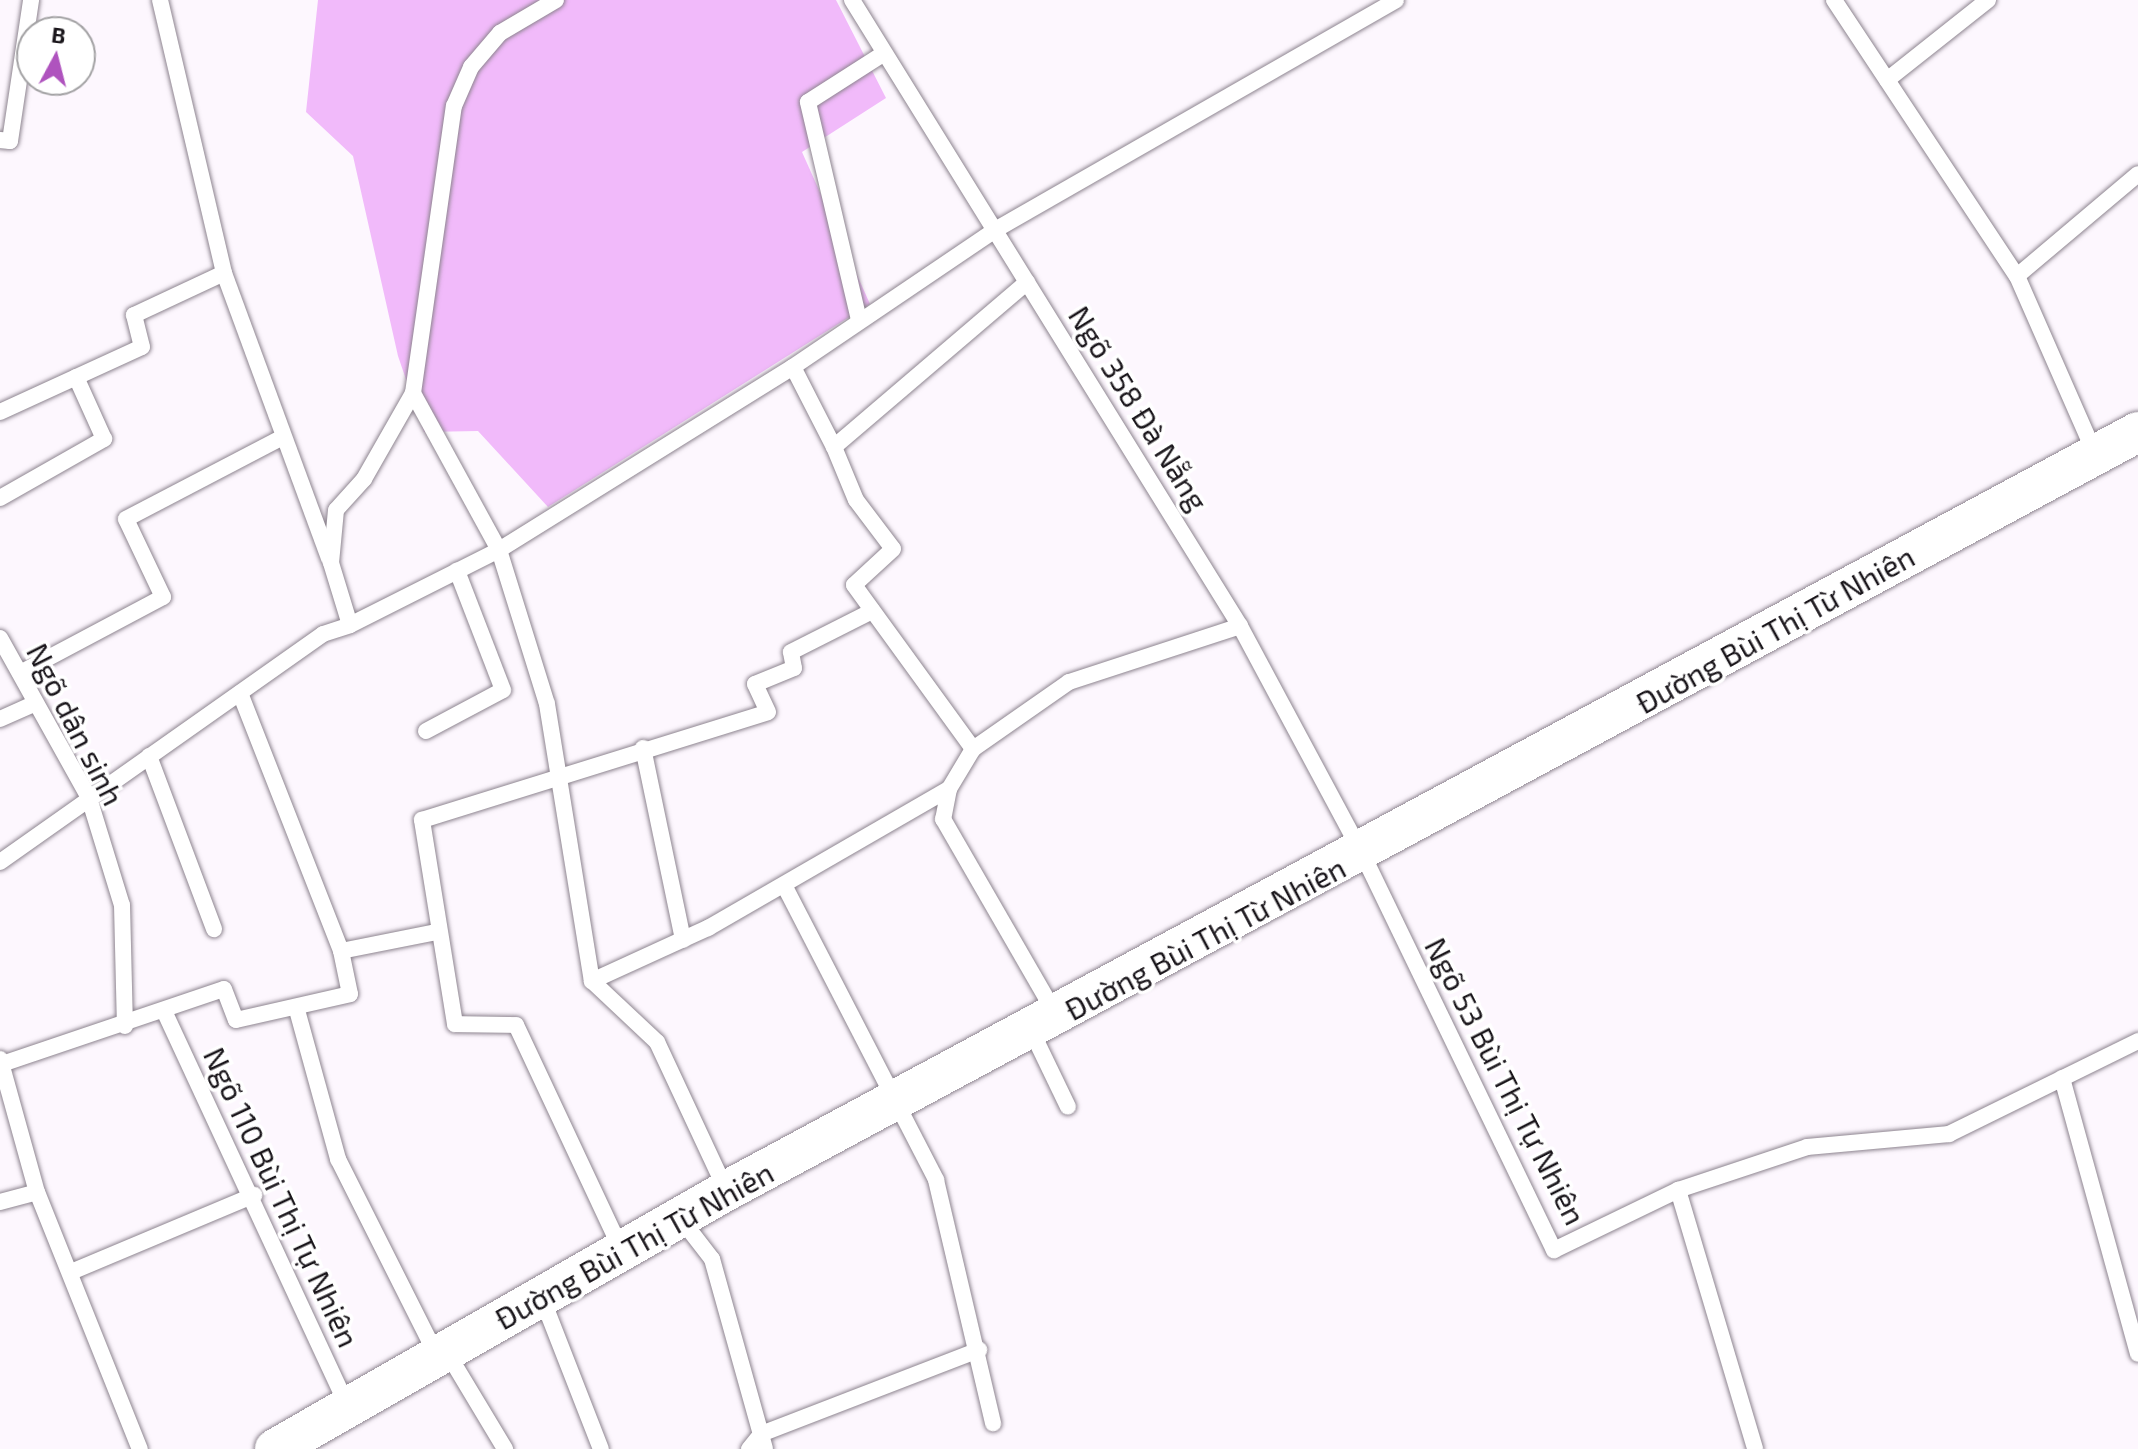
<!DOCTYPE html>
<meta charset="utf-8">
<style>
body{margin:0}
#map{position:relative;width:2138px;height:1449px;overflow:hidden;background:#fdf7fe;font-family:"Exo 2",sans-serif}
div>[style]{position:absolute}
[style*='--x']{left:calc(var(--x)*1px);top:calc(var(--y)*1px);width:calc(var(--w)*1px);rotate:calc(var(--a)*1deg)}
.green>*{inset:0;background:#f1bafa}
.roads{filter:drop-shadow(0 0 2px #8d848f) drop-shadow(0 0 2px #8d848f)}
.service>*{height:16px;margin:-8px;padding:0 8px;transform-origin:8px;border-radius:8px;background:#fff}
.tertiary>*{height:40px;margin:-20px;padding:0 20px;transform-origin:20px;border-radius:20px;background:#fff}
span{translate:-50% -50%;white-space:nowrap;text-align:center;line-height:1.15;-webkit-text-stroke:7px #fff;paint-order:stroke}
.street-label{font-size:30px;color:#1a161b}
.north{position:absolute;left:16px;top:16px;width:80px;height:80px;box-sizing:border-box;background:#fff;border:2px solid #a3a2a4;border-radius:50%;rotate:7deg;font-size:22px;font-weight:700;line-height:32px;text-align:center;color:#1a161b}
.north::after{content:'';display:block;margin:auto;width:28px;height:36px;background:#af53be;clip-path:polygon(50% 0,100% 100%,50% 72%,0 100%)}
</style>
<div id="map">
<div class="green">
<i style="clip-path:polygon(318px 0,836px 0,886px 98px,802px 152px,870px 304px,548px 507px,478px 431px,424px 432px,398px 356px,353px 156px,306px 112px)"></i>
</div>
<div class="roads">
<div class="service">
<i style="--x:160;--y:0;--w:280;--a:76.8"></i>
<i style="--x:224;--y:273;--w:304;--a:69.8"></i>
<i style="--x:852;--y:0;--w:736;--a:58.21"></i>
<i style="--x:1240;--y:626;--w:260;--a:61.8"></i>
<i style="--x:1363;--y:855;--w:439;--a:64.2"></i>
<i style="--x:1554;--y:1250;--w:138;--a:-25.8"></i>
<i style="--x:1678;--y:1190;--w:136;--a:-18.4"></i>
<i style="--x:1807;--y:1147;--w:143;--a:-5.2"></i>
<i style="--x:1949;--y:1134;--w:211;--a:-26.2"></i>
<i style="--x:1834;--y:0;--w:331;--a:56.5"></i>
<i style="--x:2017;--y:276;--w:194;--a:66.3"></i>
<i style="--x:1887;--y:80;--w:129;--a:-38.4"></i>
<i style="--x:0;--y:140;--w:10;--a:6"></i>
<i style="--x:10;--y:141;--w:143;--a:-81.5"></i>
<i style="--x:2017;--y:276;--w:158;--a:-40.1"></i>
<i style="--x:859;--y:320;--w:224;--a:-103.2"></i>
<i style="--x:808;--y:102;--w:89;--a:-32.6"></i>
<i style="--x:793;--y:367;--w:244;--a:-34.1"></i>
<i style="--x:995;--y:230;--w:462;--a:-29.8"></i>
<i style="--x:413;--y:393;--w:179;--a:61.3"></i>
<i style="--x:499;--y:550;--w:161;--a:72.7"></i>
<i style="--x:547;--y:704;--w:281;--a:80.8"></i>
<i style="--x:592;--y:981;--w:89;--a:43.2"></i>
<i style="--x:657;--y:1042;--w:163;--a:65"></i>
<i style="--x:0;--y:412;--w:156;--a:-24.6"></i>
<i style="--x:142;--y:347;--w:33;--a:-104"></i>
<i style="--x:134;--y:315;--w:99;--a:-25"></i>
<i style="--x:834;--y:447;--w:57;--a:67.5"></i>
<i style="--x:856;--y:500;--w:61;--a:52.9"></i>
<i style="--x:893;--y:549;--w:53;--a:137.3"></i>
<i style="--x:854;--y:585;--w:203;--a:54"></i>
<i style="--x:0;--y:498;--w:120;--a:-29.6"></i>
<i style="--x:104;--y:439;--w:68;--a:-114.3"></i>
<i style="--x:350;--y:625;--w:167;--a:-26.7"></i>
<i style="--x:499;--y:550;--w:346;--a:-31.9"></i>
<i style="--x:793;--y:367;--w:90;--a:62.9"></i>
<i style="--x:834;--y:447;--w:254;--a:-40.5"></i>
<i style="--x:0;--y:638;--w:183;--a:60.9"></i>
<i style="--x:89;--y:798;--w:112;--a:72.9"></i>
<i style="--x:122;--y:905;--w:121;--a:88.6"></i>
<i style="--x:20;--y:673;--w:162;--a:-28"></i>
<i style="--x:163;--y:597;--w:86;--a:-115.4"></i>
<i style="--x:126;--y:519;--w:175;--a:-27.6"></i>
<i style="--x:240;--y:693;--w:277;--a:68.6"></i>
<i style="--x:0;--y:719;--w:39;--a:-24"></i>
<i style="--x:426;--y:731;--w:87;--a:-28"></i>
<i style="--x:503;--y:690;--w:128;--a:-111.1"></i>
<i style="--x:643;--y:748;--w:196;--a:78.2"></i>
<i style="--x:149;--y:756;--w:185;--a:69.4"></i>
<i style="--x:949;--y:789;--w:31;--a:101"></i>
<i style="--x:943;--y:819;--w:226;--a:60"></i>
<i style="--x:0;--y:862;--w:395;--a:-35.2"></i>
<i style="--x:323;--y:634;--w:28;--a:-18"></i>
<i style="--x:350;--y:625;--w:65;--a:-107"></i>
<i style="--x:331;--y:563;--w:53;--a:-84.6"></i>
<i style="--x:336;--y:510;--w:42;--a:-47.9"></i>
<i style="--x:364;--y:479;--w:99;--a:-60.3"></i>
<i style="--x:413;--y:393;--w:290;--a:-81.9"></i>
<i style="--x:454;--y:106;--w:43;--a:-66.4"></i>
<i style="--x:471;--y:67;--w:45;--a:-49.5"></i>
<i style="--x:500;--y:33;--w:65;--a:-30.5"></i>
<i style="--x:784;--y:885;--w:332;--a:62.7"></i>
<i style="--x:936;--y:1180;--w:250;--a:76.8"></i>
<i style="--x:592;--y:981;--w:128;--a:-24.6"></i>
<i style="--x:708;--y:928;--w:278;--a:-30"></i>
<i style="--x:949;--y:789;--w:47;--a:-59"></i>
<i style="--x:973;--y:749;--w:117;--a:-34.9"></i>
<i style="--x:1069;--y:682;--w:180;--a:-18.1"></i>
<i style="--x:297;--y:1010;--w:155;--a:74.6"></i>
<i style="--x:338;--y:1159;--w:220;--a:63.3"></i>
<i style="--x:437;--y:1356;--w:11;--a:-10"></i>
<i style="--x:448;--y:1354;--w:111;--a:59"></i>
<i style="--x:165;--y:1013;--w:432;--a:65.1"></i>
<i style="--x:1031;--y:1030;--w:85;--a:64.3"></i>
<i style="--x:0;--y:1059;--w:138;--a:74.5"></i>
<i style="--x:37;--y:1192;--w:277;--a:68.2"></i>
<i style="--x:2;--y:1064;--w:234;--a:-18.7"></i>
<i style="--x:224;--y:989;--w:33;--a:69"></i>
<i style="--x:236;--y:1020;--w:117;--a:-12.8"></i>
<i style="--x:350;--y:994;--w:44;--a:-101.8"></i>
<i style="--x:341;--y:951;--w:98;--a:-11.2"></i>
<i style="--x:2062;--y:1078;--w:286;--a:74.6"></i>
<i style="--x:1678;--y:1190;--w:270;--a:73.4"></i>
<i style="--x:0;--y:1202;--w:38;--a:-15"></i>
<i style="--x:681;--y:1219;--w:51;--a:52.2"></i>
<i style="--x:712;--y:1259;--w:197;--a:74.4"></i>
<i style="--x:621;--y:1249;--w:247;--a:-115.1"></i>
<i style="--x:516;--y:1025;--w:61;--a:-179.1"></i>
<i style="--x:455;--y:1024;--w:207;--a:-99.2"></i>
<i style="--x:422;--y:820;--w:362;--a:-17.3"></i>
<i style="--x:768;--y:712;--w:31;--a:-115"></i>
<i style="--x:755;--y:684;--w:42;--a:-22.3"></i>
<i style="--x:794;--y:668;--w:16;--a:-101"></i>
<i style="--x:791;--y:652;--w:91;--a:-26.8"></i>
<i style="--x:71;--y:1272;--w:199;--a:-22.8"></i>
<i style="--x:542;--y:1298;--w:162;--a:68.7"></i>
<i style="--x:749;--y:1449;--w:19;--a:-51"></i>
<i style="--x:761;--y:1434;--w:234;--a:-21.1"></i>
</div>
<div class="tertiary">
<i style="--x:275;--y:1449;--w:520;--a:-29.77"></i>
<i style="--x:726;--y:1191;--w:1603;--a:-28.26"></i>
</div>
</div>
<div class="street-label">
<span style="left:1139px;top:408px;rotate:58deg">Ngõ 358 Đà Nẵng</span>
<span style="left:1775px;top:629px;rotate:-29deg">Đường Bùi Thị Từ Nhiên</span>
<span style="left:76px;top:724px;rotate:63deg">Ngõ dân sinh</span>
<span style="left:1205px;top:938px;rotate:-28deg">Đường Bùi Thị Từ Nhiên</span>
<span style="left:1506px;top:1081px;rotate:63deg">Ngõ 53 Bùi Thị Tự Nhiên</span>
<span style="left:282px;top:1197px;rotate:65deg">Ngõ 110 Bùi Thị Tự Nhiên</span>
<span style="left:634px;top:1245px;rotate:-29deg">Đường Bùi Thị Từ Nhiên</span>
</div>
<div class="north">B</div>
</div>
